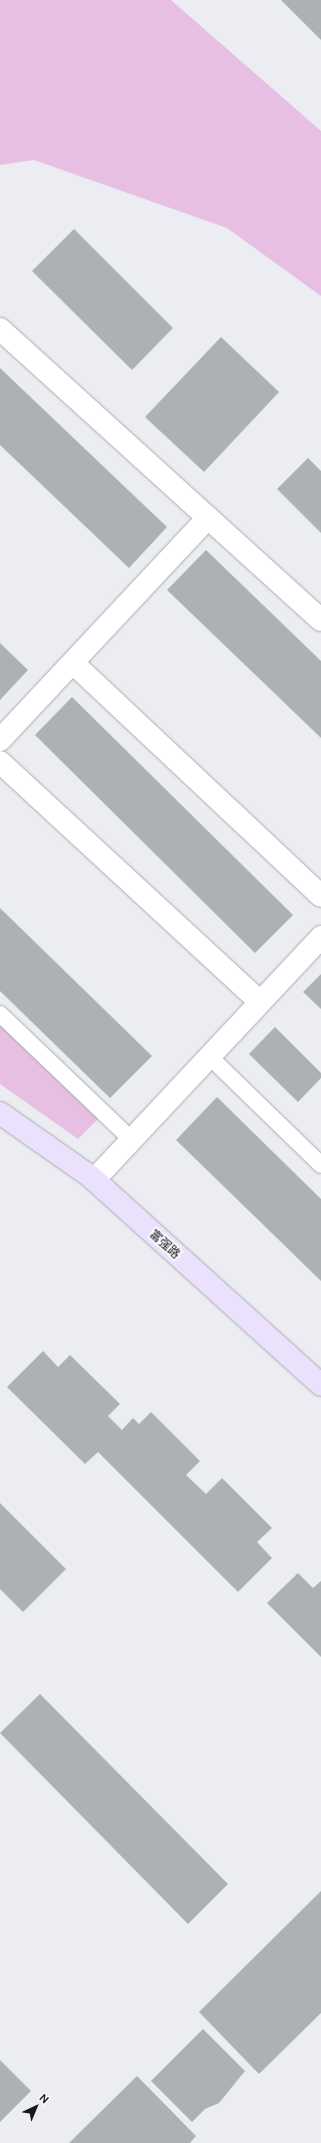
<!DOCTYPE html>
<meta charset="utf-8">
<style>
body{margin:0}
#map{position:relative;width:321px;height:2143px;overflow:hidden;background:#ebedf3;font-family:Ubuntu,"Noto Sans SC",sans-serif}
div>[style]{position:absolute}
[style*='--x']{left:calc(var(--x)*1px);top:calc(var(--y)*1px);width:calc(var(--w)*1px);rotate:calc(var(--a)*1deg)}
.green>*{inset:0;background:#e6bfe3}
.building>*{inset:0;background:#acb1b5}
.roads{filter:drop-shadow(0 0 1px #a9abb0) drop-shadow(0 0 1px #a9abb0)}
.lane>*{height:16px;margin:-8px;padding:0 8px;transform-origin:8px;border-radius:8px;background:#fff}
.street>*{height:22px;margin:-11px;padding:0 11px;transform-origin:11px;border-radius:11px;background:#fff}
.secondary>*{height:22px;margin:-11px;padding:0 11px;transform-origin:11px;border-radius:11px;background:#ece1fc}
span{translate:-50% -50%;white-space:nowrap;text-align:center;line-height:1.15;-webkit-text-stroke:4px #f9faff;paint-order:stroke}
.street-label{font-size:12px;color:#161719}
.north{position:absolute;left:16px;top:2087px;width:40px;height:40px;-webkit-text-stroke:3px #f9faff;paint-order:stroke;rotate:44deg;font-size:11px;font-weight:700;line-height:16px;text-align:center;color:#161719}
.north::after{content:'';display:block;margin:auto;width:14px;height:18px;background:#161719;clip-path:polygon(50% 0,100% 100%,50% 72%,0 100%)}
</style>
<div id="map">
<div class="green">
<i style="clip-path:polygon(0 0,171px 0,321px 131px,321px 296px,227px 228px,34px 160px,0 165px)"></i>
<i style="clip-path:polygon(0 1013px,106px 1111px,78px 1139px,0 1084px)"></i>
</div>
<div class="building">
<i style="clip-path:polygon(281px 0,321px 0,321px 40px)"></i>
<i style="clip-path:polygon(74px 229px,173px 328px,132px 370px,32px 271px)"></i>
<i style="clip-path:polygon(221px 337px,279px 392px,204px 472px,145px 417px)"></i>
<i style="clip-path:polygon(0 368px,167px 527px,129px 568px,0 445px)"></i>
<i style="clip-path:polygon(308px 458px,321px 471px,321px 533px,277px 489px)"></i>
<i style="clip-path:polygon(206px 550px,321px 661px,321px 738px,167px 590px)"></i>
<i style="clip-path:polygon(0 643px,28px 670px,0 700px)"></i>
<i style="clip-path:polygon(72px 697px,293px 915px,255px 953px,35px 735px)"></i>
<i style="clip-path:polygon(0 908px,152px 1056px,110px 1098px,0 991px)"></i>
<i style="clip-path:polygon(321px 974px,321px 1009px,303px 992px)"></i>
<i style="clip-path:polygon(275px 1027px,321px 1073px,321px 1078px,298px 1102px,249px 1054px)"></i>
<i style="clip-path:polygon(217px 1097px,321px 1199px,321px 1281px,176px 1140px)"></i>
<i style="clip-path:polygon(43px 1351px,58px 1367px,70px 1355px,120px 1404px,108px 1416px,122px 1430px,133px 1418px,139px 1424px,151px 1412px,200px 1461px,186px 1475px,206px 1494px,222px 1478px,272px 1528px,257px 1542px,272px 1558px,238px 1592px,98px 1452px,85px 1464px,7px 1387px)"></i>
<i style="clip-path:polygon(0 1503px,66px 1569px,23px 1612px,0 1589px)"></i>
<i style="clip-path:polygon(298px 1573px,313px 1588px,321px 1581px,321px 1657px,267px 1603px)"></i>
<i style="clip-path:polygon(40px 1694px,228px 1884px,188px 1924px,0 1733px)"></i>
<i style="clip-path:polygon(321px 1891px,321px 2013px,259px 2074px,199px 2012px)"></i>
<i style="clip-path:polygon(203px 2029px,245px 2071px,219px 2103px,205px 2109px,192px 2122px,151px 2081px)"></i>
<i style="clip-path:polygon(0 2060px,31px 2091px,0 2122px)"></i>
<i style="clip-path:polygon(137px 2076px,196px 2136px,190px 2143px,69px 2143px)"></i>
</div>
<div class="roads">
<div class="lane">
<i style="--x:0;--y:1014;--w:181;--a:43.7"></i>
<i style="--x:209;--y:1056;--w:156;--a:44.2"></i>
</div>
<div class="street">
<i style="--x:0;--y:329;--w:433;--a:42.2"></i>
<i style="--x:73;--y:663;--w:340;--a:43.2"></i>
<i style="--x:0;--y:740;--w:304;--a:-46.9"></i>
<i style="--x:0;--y:762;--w:354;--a:42.7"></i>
<i style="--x:94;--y:1180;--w:333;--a:-46.9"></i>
</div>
<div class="secondary">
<i style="--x:0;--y:1113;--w:111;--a:35.1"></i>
<i style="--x:91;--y:1177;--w:310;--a:42.1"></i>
</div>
</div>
<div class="street-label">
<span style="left:165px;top:1244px;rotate:42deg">富强路</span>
</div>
<div class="north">N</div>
</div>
